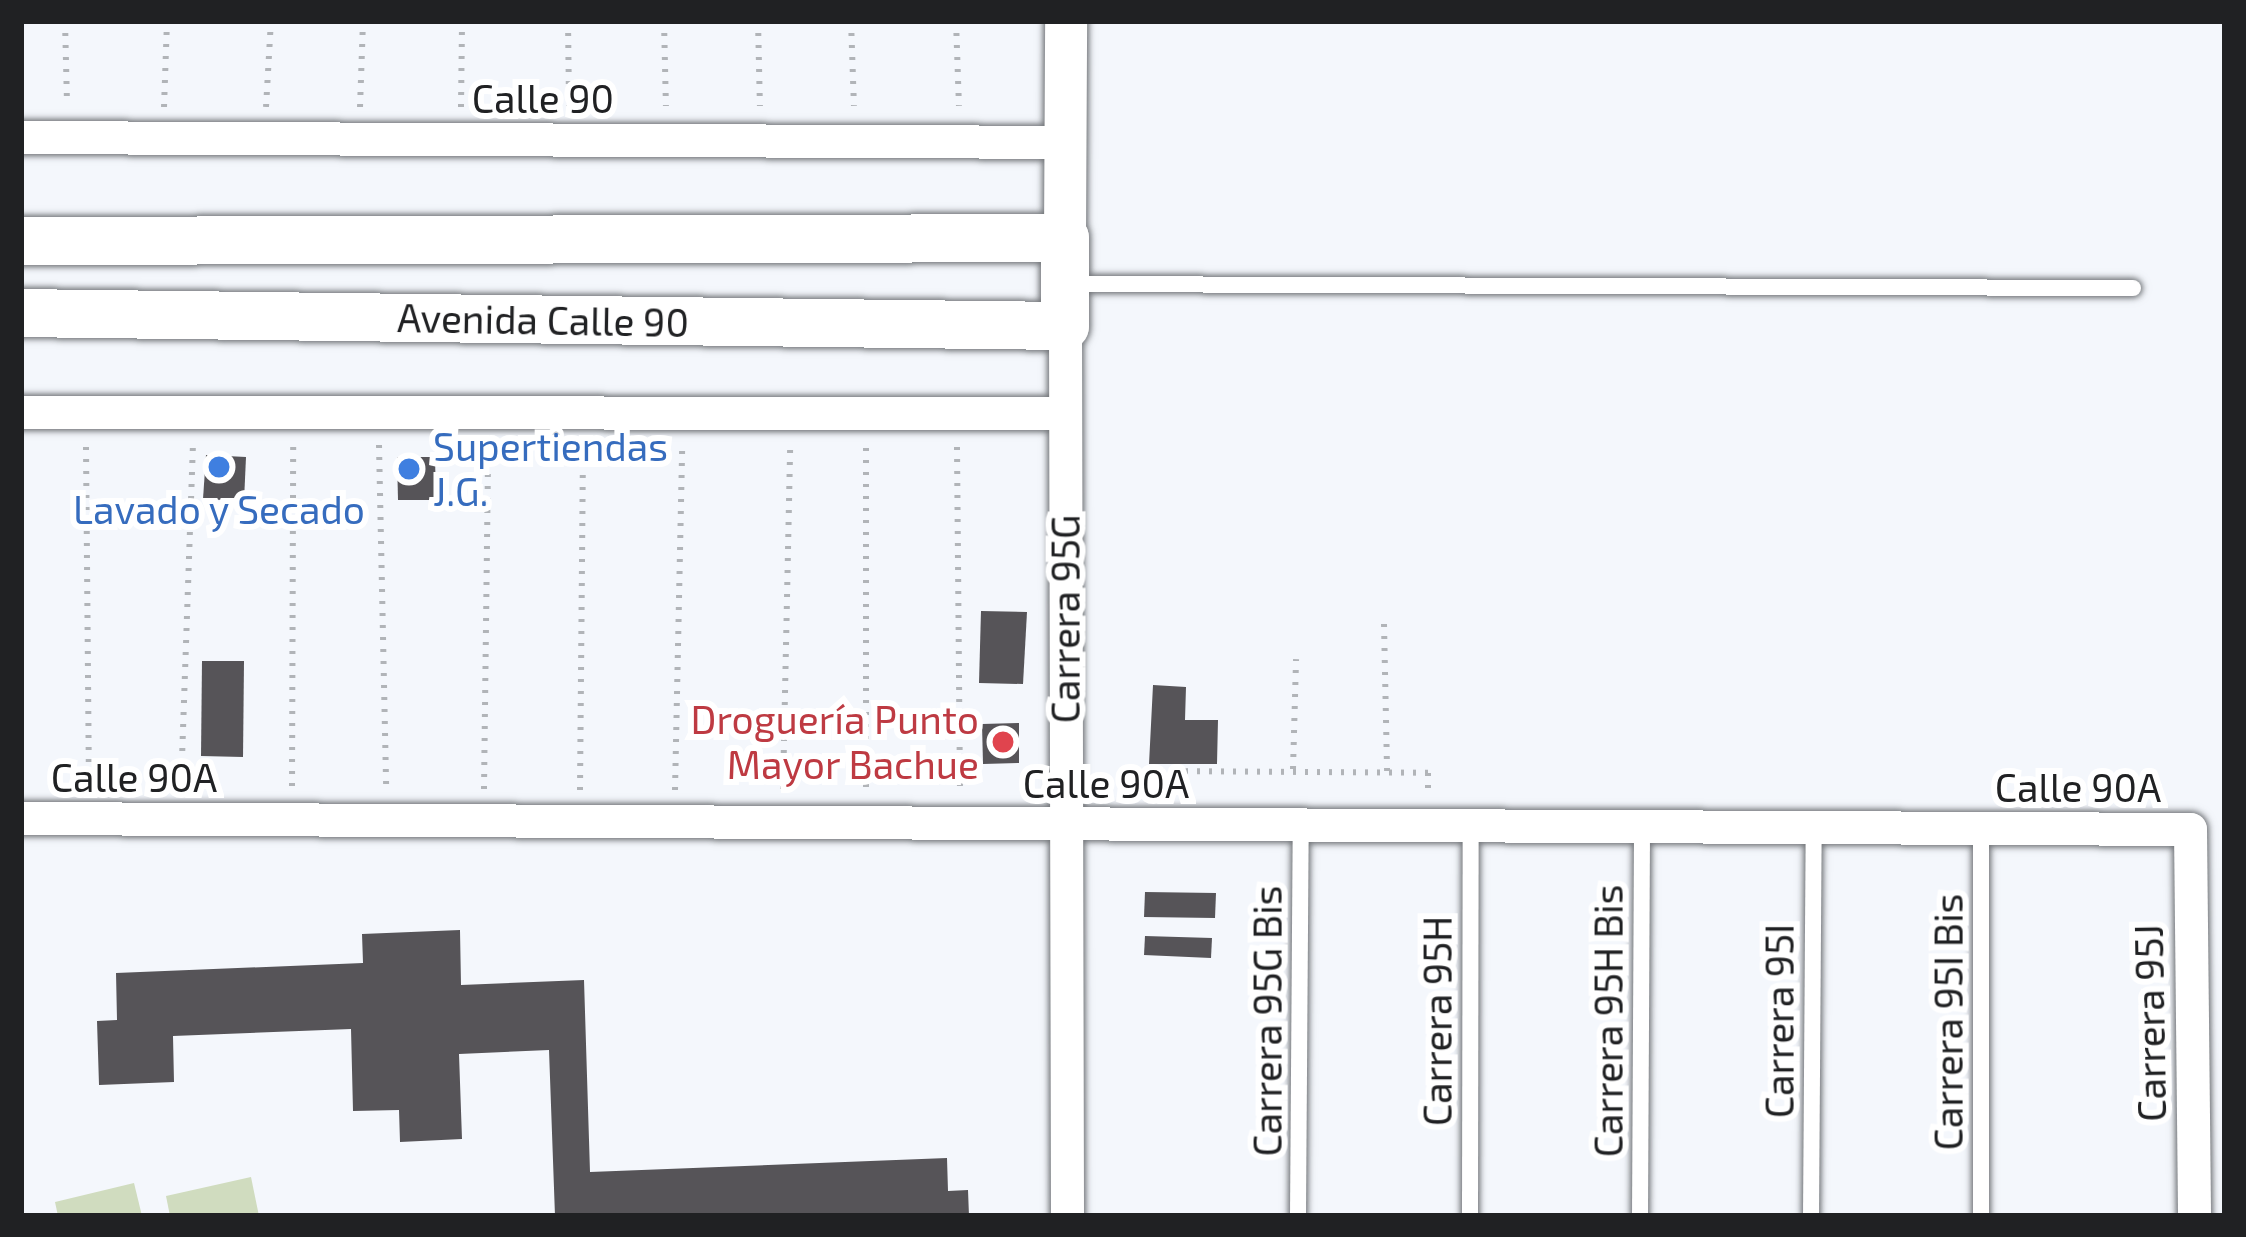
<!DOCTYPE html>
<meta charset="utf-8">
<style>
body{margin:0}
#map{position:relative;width:2246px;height:1237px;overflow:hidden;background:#f4f7fc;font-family:"Exo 2",sans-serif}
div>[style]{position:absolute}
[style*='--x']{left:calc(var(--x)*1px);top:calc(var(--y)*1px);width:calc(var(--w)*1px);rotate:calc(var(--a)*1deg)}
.green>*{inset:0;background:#d0dcbf}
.building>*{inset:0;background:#565458}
.path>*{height:6px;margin-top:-3px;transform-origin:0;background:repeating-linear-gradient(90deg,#b1b4b8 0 3px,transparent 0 12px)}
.roads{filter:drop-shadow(0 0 3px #74777b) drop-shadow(0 0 3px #74777b)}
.service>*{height:16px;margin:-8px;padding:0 8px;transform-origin:8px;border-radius:8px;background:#fff}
.minor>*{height:33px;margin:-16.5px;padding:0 16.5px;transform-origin:16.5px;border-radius:16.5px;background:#fff}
.tertiary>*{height:42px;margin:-21px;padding:0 21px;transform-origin:21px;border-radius:21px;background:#fff}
.secondary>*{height:48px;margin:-24px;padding:0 24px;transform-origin:24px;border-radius:24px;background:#fff}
.dots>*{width:33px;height:33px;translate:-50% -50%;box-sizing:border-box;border:6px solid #fff;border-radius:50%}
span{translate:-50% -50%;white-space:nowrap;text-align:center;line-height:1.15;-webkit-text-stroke:12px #fff;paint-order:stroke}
.street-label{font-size:39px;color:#202123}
.shop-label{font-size:39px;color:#366cbe}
.left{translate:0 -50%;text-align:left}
.health-label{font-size:39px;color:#be3a42}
.right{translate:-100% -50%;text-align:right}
.frame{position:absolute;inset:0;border:24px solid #202123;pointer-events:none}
</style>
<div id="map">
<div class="green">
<i style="clip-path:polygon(251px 1177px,259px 1216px,170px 1216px,166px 1196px)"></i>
<i style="clip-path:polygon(134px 1183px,142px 1216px,58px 1216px,55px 1202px)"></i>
</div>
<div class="building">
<i style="clip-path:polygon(206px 455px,246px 457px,244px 501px,203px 499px)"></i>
<i style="clip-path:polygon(397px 457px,435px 457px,436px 500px,398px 500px)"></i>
<i style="clip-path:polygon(981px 611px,1027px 612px,1023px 684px,979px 683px)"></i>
<i style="clip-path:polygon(202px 661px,244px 661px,243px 757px,201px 756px)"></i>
<i style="clip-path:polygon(1153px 685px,1186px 687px,1185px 720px,1218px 720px,1217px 764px,1149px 764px)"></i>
<i style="clip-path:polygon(1019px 723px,1019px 763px,983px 764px,982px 724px)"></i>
<i style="clip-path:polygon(1145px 892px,1216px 893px,1215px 918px,1144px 917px)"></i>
<i style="clip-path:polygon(460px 930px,461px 985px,584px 980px,590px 1172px,947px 1158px,948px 1191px,968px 1190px,969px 1216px,555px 1216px,549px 1050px,459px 1054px,462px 1139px,400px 1142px,399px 1110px,353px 1111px,351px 1029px,173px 1036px,174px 1082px,99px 1085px,97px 1021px,117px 1020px,116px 973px,363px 963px,362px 934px)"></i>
<i style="clip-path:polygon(1145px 936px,1212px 938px,1211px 958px,1144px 955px)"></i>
</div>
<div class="path">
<i style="--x:65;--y:21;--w:80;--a:88.6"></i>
<i style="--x:568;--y:21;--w:85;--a:89.3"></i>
<i style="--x:664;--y:21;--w:85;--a:88.7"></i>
<i style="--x:758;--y:21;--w:85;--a:88.7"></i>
<i style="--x:851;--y:21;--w:85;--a:88"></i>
<i style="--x:956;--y:21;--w:85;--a:88"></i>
<i style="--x:164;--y:107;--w:86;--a:-88"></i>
<i style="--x:266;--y:107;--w:86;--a:-86.7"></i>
<i style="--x:360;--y:107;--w:86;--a:-88"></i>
<i style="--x:461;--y:107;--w:86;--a:-89.3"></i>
<i style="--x:379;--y:445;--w:341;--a:88.8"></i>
<i style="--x:86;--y:447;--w:340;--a:89.5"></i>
<i style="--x:957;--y:447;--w:341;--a:89.5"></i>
<i style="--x:866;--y:448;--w:341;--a:90"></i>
<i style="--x:1384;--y:624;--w:147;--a:88.8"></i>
<i style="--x:1293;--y:769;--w:110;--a:-88.4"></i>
<i style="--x:1161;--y:771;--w:267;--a:0.4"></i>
<i style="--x:1428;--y:773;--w:20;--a:90"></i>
<i style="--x:292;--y:786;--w:341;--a:-89.8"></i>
<i style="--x:181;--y:787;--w:340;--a:-88"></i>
<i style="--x:484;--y:789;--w:341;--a:-89.3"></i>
<i style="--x:783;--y:789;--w:341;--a:-88.8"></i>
<i style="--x:580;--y:790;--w:347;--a:-89.5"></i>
<i style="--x:675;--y:790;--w:347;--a:-88.8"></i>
</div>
<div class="roads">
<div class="service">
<i style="--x:1072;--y:284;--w:1061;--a:0.22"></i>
<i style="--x:1981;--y:828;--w:388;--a:90"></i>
<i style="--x:1298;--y:1216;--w:390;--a:-89.6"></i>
<i style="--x:1470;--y:1216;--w:389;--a:-89.9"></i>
<i style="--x:1640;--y:1216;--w:389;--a:-89.7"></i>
<i style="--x:1811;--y:1216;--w:389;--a:-89.6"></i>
</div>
<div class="minor">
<i style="--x:21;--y:137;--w:1044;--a:0.27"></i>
<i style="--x:1065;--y:326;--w:890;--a:89.87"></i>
<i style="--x:21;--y:412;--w:1044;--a:0.05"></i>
<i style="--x:21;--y:818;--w:2169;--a:0.29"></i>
<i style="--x:2190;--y:829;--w:387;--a:89.4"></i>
</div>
<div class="tertiary">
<i style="--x:1065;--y:238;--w:217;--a:-89.7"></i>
</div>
<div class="secondary">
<i style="--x:21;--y:241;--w:1044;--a:-0.16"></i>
<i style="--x:1065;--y:238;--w:88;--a:90"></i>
<i style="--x:1065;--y:326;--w:1044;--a:-179.29"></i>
</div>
</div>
<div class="dots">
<i style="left:219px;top:467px;background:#3f7fe0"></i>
<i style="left:409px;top:469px;background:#3f7fe0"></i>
<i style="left:1003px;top:742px;background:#e0444e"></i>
</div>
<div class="street-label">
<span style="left:543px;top:98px">Calle 90</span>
<span style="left:543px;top:320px;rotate:1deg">Avenida Calle 90</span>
<span style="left:1065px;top:619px;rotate:-90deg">Carrera 95G</span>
<span style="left:134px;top:777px">Calle 90A</span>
<span style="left:1106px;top:783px">Calle 90A</span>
<span style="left:2078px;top:787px">Calle 90A</span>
<span style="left:1267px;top:1021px;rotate:-90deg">Carrera 95G Bis</span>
<span style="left:1437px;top:1021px;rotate:-90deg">Carrera 95H</span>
<span style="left:1608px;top:1021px;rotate:-90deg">Carrera 95H Bis</span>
<span style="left:1779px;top:1021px;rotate:-90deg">Carrera 95I</span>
<span style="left:1948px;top:1022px;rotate:-90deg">Carrera 95I Bis</span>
<span style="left:2150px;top:1023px;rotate:-91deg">Carrera 95J</span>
</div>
<div class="shop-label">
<span class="left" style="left:433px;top:469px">Supertiendas<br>J.G.</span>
<span style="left:219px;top:509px">Lavado y Secado</span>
</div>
<div class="health-label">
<span class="right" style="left:979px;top:742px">Droguería Punto<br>Mayor Bachue</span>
</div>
<div class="frame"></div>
</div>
